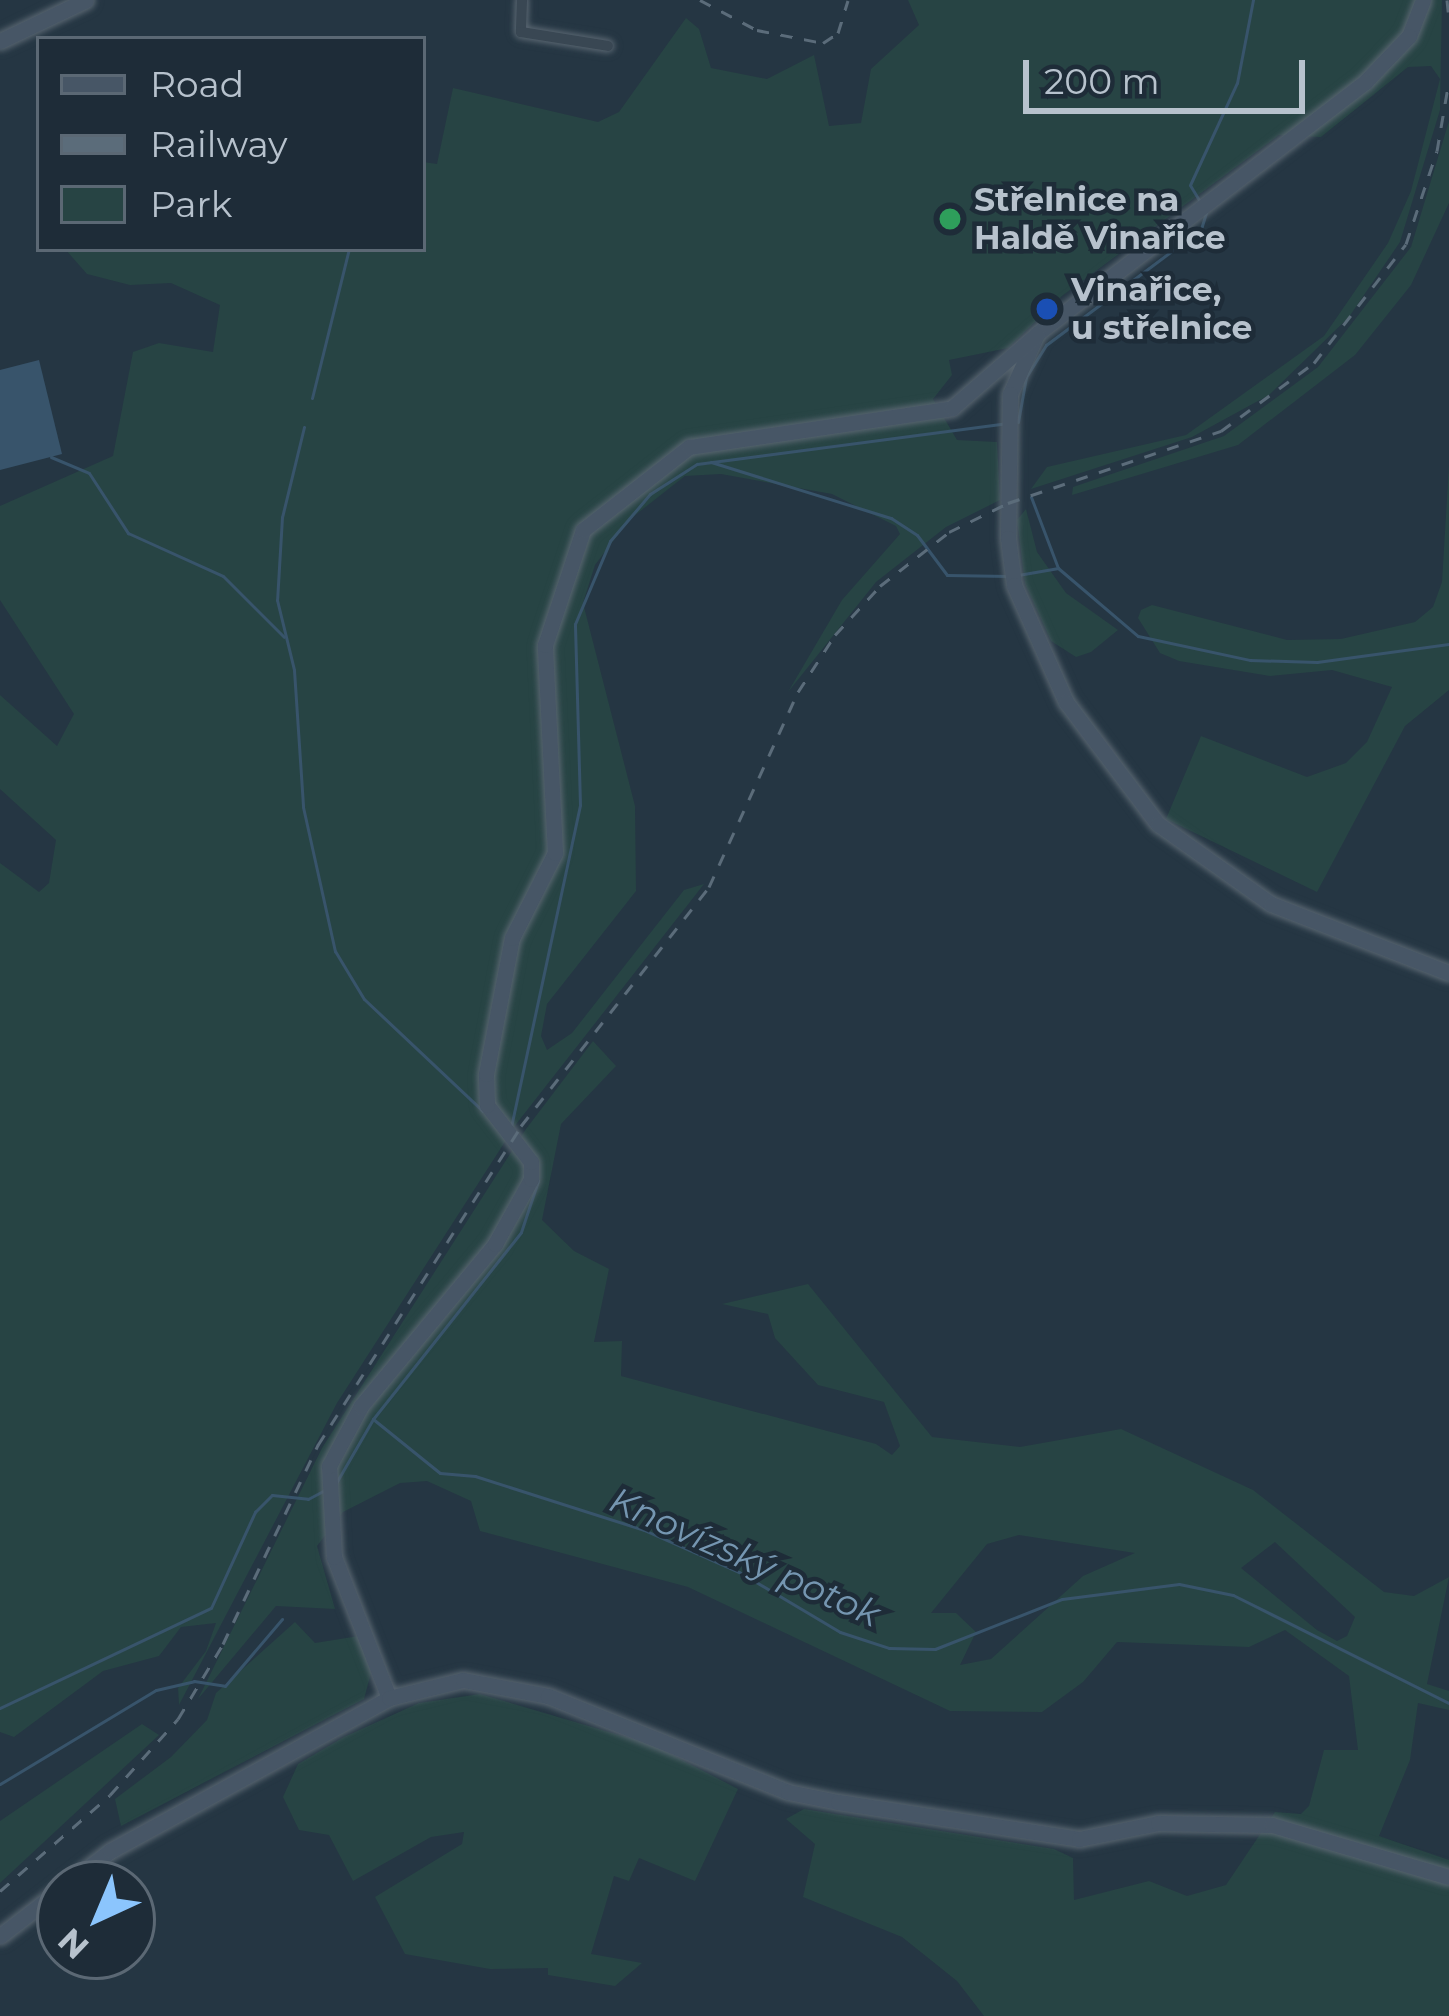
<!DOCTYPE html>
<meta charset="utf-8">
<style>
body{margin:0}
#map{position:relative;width:1449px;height:2016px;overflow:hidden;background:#253643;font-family:Montserrat,sans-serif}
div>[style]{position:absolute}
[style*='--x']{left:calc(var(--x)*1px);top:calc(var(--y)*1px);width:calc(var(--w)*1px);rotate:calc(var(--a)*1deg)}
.green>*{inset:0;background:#274444}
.water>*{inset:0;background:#38546b}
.stream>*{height:3px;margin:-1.5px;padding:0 1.5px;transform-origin:1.5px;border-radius:1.5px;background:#38546b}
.roads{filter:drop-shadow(0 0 3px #586570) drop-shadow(0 0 3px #586570)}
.street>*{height:10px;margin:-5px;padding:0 5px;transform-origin:5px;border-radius:5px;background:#394753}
.secondary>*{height:15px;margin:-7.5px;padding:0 7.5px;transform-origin:7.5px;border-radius:7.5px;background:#475666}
.rail>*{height:3px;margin-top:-1.5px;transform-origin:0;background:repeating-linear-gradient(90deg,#5b6c7a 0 12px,transparent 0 24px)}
.dots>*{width:33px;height:33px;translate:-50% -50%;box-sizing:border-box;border:6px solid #1e2c38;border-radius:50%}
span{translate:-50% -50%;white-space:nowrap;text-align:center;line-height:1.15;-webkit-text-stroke:9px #1e2c38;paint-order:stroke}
.poi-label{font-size:33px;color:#b7c2cd;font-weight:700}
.left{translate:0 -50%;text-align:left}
.water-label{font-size:36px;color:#7596b1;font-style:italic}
.legend{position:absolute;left:36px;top:36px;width:390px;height:216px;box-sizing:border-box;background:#1e2c38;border:3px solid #5b6874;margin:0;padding:15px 21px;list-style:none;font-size:36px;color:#b7c2cd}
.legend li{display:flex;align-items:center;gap:24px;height:60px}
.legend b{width:60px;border:3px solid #5b6874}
.north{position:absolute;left:36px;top:1860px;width:120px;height:120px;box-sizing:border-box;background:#1e2c38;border:3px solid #5b6874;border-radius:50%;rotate:224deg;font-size:33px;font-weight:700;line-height:48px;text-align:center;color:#b7c2cd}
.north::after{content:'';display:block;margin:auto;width:42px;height:54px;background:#8bc5fd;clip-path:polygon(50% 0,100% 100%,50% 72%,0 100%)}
.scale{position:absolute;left:1023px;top:60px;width:282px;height:54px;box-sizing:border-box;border:6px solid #b7c2cd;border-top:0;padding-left:15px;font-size:36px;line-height:42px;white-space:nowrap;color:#b7c2cd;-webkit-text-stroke:9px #1e2c38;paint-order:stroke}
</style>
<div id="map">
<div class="green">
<i style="clip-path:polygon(908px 0,1442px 0,1440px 110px,1400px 242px,1349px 317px,1269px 395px,1192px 437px,1031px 489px,1047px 467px,1186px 435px,1324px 336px,1388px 243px,1411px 191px,1440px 79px,1431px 66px,1408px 67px,1321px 137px,1279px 135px,1062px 296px,1008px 348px,949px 360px,952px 375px,933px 399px,957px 440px,997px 442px,1000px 500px,946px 527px,876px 582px,788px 692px,842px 600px,900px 534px,896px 526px,832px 494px,721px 474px,685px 476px,629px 520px,595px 565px,583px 603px,635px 806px,636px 891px,547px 1004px,541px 1036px,547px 1050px,572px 1033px,684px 890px,704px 884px,517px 1123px,337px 1403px,179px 1705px,178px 1688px,206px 1651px,216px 1623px,181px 1627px,159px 1656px,103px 1671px,14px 1737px,0 1732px,0 863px,39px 892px,49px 883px,56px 840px,0 789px,0 695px,57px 746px,74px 714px,0 600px,0 506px,113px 456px,133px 352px,159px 343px,213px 352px,220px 305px,171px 283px,130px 285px,87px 274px,65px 249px,423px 249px,423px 162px,437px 164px,453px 88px,598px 122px,619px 112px,686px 18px,699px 29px,711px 68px,767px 79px,814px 55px,829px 126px,861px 123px,871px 69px,919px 25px)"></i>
<i style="clip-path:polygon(1449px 121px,1449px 203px,1411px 285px,1355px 355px,1238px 445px,1072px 495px,1073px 487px,1224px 436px,1318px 367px,1411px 247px)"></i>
<i style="clip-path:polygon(1449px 465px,1449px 690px,1405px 726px,1317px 892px,1166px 819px,1201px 736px,1307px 777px,1346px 763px,1367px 742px,1392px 687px,1332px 670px,1270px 676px,1179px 661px,1160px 653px,1138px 618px,1141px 610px,1152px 605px,1287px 640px,1341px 639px,1415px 622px,1433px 607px,1442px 582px)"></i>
<i style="clip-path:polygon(1026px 509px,1037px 552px,1066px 593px,1118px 630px,1091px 652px,1076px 657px,1051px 641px,1025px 584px,1017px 520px)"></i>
<i style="clip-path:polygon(evenodd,593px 1041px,616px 1066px,561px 1124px,542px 1220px,574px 1251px,609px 1269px,594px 1342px,622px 1341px,621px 1376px,876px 1444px,892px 1455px,900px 1446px,884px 1402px,818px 1385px,775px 1338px,768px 1314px,722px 1304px,808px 1284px,932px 1437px,1020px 1447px,1121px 1429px,1253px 1490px,1384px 1592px,1414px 1596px,1449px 1577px,1427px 1684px,1449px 1691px,1449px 1710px,1418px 1703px,1410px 1760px,1379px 1836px,1449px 1860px,1449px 2016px,984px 2016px,957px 1981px,902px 1937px,803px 1897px,815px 1844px,786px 1819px,804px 1809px,1054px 1849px,1073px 1858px,1074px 1900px,1149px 1881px,1187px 1896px,1226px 1885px,1275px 1812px,1301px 1814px,1309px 1806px,1324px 1750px,1358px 1750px,1349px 1676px,1285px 1630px,1249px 1647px,1117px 1642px,1083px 1682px,1042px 1712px,950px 1711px,688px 1587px,480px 1531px,471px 1501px,427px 1481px,400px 1483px,343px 1512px,317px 1546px,335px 1609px,276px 1606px,198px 1699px,322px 1448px,526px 1129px,593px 1041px,1019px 1535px,1135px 1553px,1083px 1576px,991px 1659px,960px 1665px,976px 1632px,956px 1613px,931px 1613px,987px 1544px,1019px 1535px,593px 1041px,1275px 1542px,1355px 1617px,1347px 1636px,1337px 1641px,1317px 1630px,1241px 1568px,1275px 1542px)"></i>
<i style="clip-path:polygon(295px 1622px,315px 1643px,359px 1636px,371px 1673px,364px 1699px,121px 1826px,115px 1799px,171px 1757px,207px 1720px,216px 1693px)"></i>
<i style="clip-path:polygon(480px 1694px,653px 1745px,738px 1789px,695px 1881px,639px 1858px,629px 1881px,614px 1876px,591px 1954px,642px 1963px,615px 1986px,548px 1975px,548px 1968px,490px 1969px,405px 1954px,375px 1897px,462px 1844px,464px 1832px,431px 1837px,353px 1881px,329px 1835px,299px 1830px,283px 1797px,298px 1764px,344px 1737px,419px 1703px)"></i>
<i style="clip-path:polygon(142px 1724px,159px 1735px,0 1883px,0 1821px)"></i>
</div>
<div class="water">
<i style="clip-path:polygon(39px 360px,62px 454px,0 470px,0 370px)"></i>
</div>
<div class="stream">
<i style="--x:1199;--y:200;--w:17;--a:-121"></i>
<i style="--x:1190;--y:185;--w:112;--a:-65.3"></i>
<i style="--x:1237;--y:83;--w:85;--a:-79.1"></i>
<i style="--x:312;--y:398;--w:154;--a:-76.1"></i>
<i style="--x:1018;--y:422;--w:46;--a:-79.9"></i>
<i style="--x:1026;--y:377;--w:38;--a:-58"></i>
<i style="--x:1046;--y:345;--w:194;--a:-36.8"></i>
<i style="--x:1201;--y:229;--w:17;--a:-73"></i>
<i style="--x:304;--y:427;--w:93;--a:103.7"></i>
<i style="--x:282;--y:517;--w:83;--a:93.4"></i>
<i style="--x:277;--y:600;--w:72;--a:76.3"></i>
<i style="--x:294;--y:670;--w:137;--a:86.2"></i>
<i style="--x:303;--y:807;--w:148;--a:77.5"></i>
<i style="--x:335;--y:951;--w:56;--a:58.9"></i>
<i style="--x:364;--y:999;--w:163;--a:43.3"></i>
<i style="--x:51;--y:457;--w:41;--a:22.8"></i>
<i style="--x:89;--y:473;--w:72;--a:57"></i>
<i style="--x:128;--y:533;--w:104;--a:24.4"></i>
<i style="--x:223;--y:576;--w:86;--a:45"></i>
<i style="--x:711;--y:462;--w:189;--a:17.3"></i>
<i style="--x:891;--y:518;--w:31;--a:33"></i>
<i style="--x:917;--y:535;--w:50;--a:53.1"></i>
<i style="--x:947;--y:575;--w:62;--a:0.9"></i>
<i style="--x:1031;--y:497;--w:76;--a:69.2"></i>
<i style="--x:1018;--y:575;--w:41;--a:-9.9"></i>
<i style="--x:1058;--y:568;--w:105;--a:40.4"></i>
<i style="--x:1138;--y:636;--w:115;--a:12.1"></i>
<i style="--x:1250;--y:660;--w:67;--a:1.7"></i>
<i style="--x:1317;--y:662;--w:133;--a:-7.8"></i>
<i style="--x:511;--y:1127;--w:329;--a:-77.9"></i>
<i style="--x:580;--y:805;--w:181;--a:-91.6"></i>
<i style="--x:575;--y:624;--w:90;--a:-67.1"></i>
<i style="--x:610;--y:541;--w:62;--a:-49.6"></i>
<i style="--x:650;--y:494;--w:56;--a:-32.6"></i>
<i style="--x:697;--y:464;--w:308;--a:-7.5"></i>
<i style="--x:373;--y:1419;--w:238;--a:-51.6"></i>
<i style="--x:521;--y:1232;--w:54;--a:-71.6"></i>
<i style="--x:336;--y:1483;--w:74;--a:-60"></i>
<i style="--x:373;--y:1419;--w:86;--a:38.9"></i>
<i style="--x:440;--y:1473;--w:35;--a:5"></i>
<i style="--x:475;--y:1476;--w:177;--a:17.7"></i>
<i style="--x:644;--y:1530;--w:104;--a:23.9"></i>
<i style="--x:739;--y:1572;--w:117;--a:30.7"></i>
<i style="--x:840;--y:1632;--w:52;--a:18.1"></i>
<i style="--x:889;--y:1648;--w:46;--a:1.2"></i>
<i style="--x:935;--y:1649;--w:136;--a:-21.5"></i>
<i style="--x:1062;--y:1599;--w:118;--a:-7.3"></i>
<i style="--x:1179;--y:1584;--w:55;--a:11.5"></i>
<i style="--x:1233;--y:1595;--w:241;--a:26.6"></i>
<i style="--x:0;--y:1708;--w:233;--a:-25.4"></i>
<i style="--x:211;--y:1608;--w:106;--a:-65.4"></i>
<i style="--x:255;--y:1512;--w:24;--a:-45"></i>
<i style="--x:272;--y:1495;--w:36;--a:6"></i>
<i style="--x:308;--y:1499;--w:17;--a:-28"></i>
<i style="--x:0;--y:1784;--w:182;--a:-31.1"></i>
<i style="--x:156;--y:1690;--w:39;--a:-13"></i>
<i style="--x:194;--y:1681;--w:31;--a:9"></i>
<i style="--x:225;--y:1686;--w:88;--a:-49.6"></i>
</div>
<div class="roads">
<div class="street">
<i style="--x:522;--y:0;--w:32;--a:92"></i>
<i style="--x:521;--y:32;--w:88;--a:9.1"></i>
</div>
<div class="secondary">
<i style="--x:1423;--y:0;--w:39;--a:111"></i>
<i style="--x:1409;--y:36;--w:64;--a:133.7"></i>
<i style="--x:1365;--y:82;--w:414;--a:142.5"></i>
<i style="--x:1037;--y:334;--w:66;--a:114.2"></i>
<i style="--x:1010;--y:394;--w:144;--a:90.8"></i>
<i style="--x:1008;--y:538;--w:47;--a:82.7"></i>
<i style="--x:1014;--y:585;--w:128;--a:66"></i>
<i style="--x:1066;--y:702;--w:153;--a:53"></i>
<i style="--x:1158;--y:824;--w:138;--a:35.3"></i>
<i style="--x:1271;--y:904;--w:191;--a:21.2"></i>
<i style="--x:0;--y:41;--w:95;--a:-25.5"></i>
<i style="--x:389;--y:1698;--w:151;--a:-111.3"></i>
<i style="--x:334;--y:1557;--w:91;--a:-93.1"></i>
<i style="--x:329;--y:1466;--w:68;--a:-61.9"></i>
<i style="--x:361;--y:1406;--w:210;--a:-50.4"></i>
<i style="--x:495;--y:1244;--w:74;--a:-61"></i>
<i style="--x:531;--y:1179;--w:17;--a:-90"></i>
<i style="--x:531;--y:1162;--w:72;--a:-127.7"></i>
<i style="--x:487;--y:1105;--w:31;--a:-92"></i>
<i style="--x:486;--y:1074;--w:138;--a:-79.2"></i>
<i style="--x:512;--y:938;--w:95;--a:-63.2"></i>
<i style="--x:555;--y:853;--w:208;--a:-92.8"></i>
<i style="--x:545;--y:645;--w:121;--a:-71.7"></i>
<i style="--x:583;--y:530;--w:135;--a:-38.1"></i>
<i style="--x:689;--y:447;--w:266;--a:-8.4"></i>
<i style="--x:952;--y:408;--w:113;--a:-41"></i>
<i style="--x:0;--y:1936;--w:139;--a:-37.7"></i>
<i style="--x:110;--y:1851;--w:318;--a:-28.7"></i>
<i style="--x:389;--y:1698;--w:76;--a:-13.7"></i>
<i style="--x:463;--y:1680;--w:86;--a:10.7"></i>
<i style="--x:548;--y:1696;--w:258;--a:21.8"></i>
<i style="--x:788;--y:1792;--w:51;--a:11.3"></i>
<i style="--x:838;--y:1802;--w:244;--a:8.7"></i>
<i style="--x:1079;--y:1839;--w:81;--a:-11.4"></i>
<i style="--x:1158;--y:1823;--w:114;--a:1"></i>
<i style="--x:1272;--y:1825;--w:184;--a:16.4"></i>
</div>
</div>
<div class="rail">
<i style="--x:700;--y:0;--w:64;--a:27.8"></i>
<i style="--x:757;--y:30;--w:67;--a:11.1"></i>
<i style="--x:823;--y:43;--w:18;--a:-34"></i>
<i style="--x:838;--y:33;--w:34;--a:-73"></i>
<i style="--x:1447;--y:0;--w:18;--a:84"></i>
<i style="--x:0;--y:1891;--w:146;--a:-41.1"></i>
<i style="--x:110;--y:1795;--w:102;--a:-48.2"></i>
<i style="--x:178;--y:1719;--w:87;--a:-59"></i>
<i style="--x:223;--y:1644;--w:221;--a:-64.5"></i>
<i style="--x:318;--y:1445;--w:378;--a:-57.5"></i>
<i style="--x:521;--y:1126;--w:304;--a:-51.8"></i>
<i style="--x:709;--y:887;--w:214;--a:-65.5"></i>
<i style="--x:798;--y:692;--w:68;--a:-57"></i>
<i style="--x:835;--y:635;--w:67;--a:-47.4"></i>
<i style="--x:880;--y:586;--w:88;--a:-38"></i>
<i style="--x:949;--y:532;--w:66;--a:-26.2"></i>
<i style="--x:1008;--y:503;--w:225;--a:-18.7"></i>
<i style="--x:1221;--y:431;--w:115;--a:-36.2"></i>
<i style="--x:1314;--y:363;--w:150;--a:-52.3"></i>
<i style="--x:1406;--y:244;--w:98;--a:-71.6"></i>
<i style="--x:1437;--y:151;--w:71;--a:-80.3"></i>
</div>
<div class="dots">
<i style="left:950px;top:219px;background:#2e9e5b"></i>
<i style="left:1047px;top:309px;background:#1a4fb4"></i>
</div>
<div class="poi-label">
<span class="left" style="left:974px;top:219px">Střelnice na<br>Haldě Vinařice</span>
<span class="left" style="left:1071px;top:309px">Vinařice,<br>u střelnice</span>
</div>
<div class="water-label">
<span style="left:745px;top:1557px;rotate:24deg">Knovízský potok</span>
</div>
<ul class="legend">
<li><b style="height:15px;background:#475666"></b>Road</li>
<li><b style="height:15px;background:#5b6c7a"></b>Railway</li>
<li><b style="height:33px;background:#274444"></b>Park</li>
</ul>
<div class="north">N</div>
<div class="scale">200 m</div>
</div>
